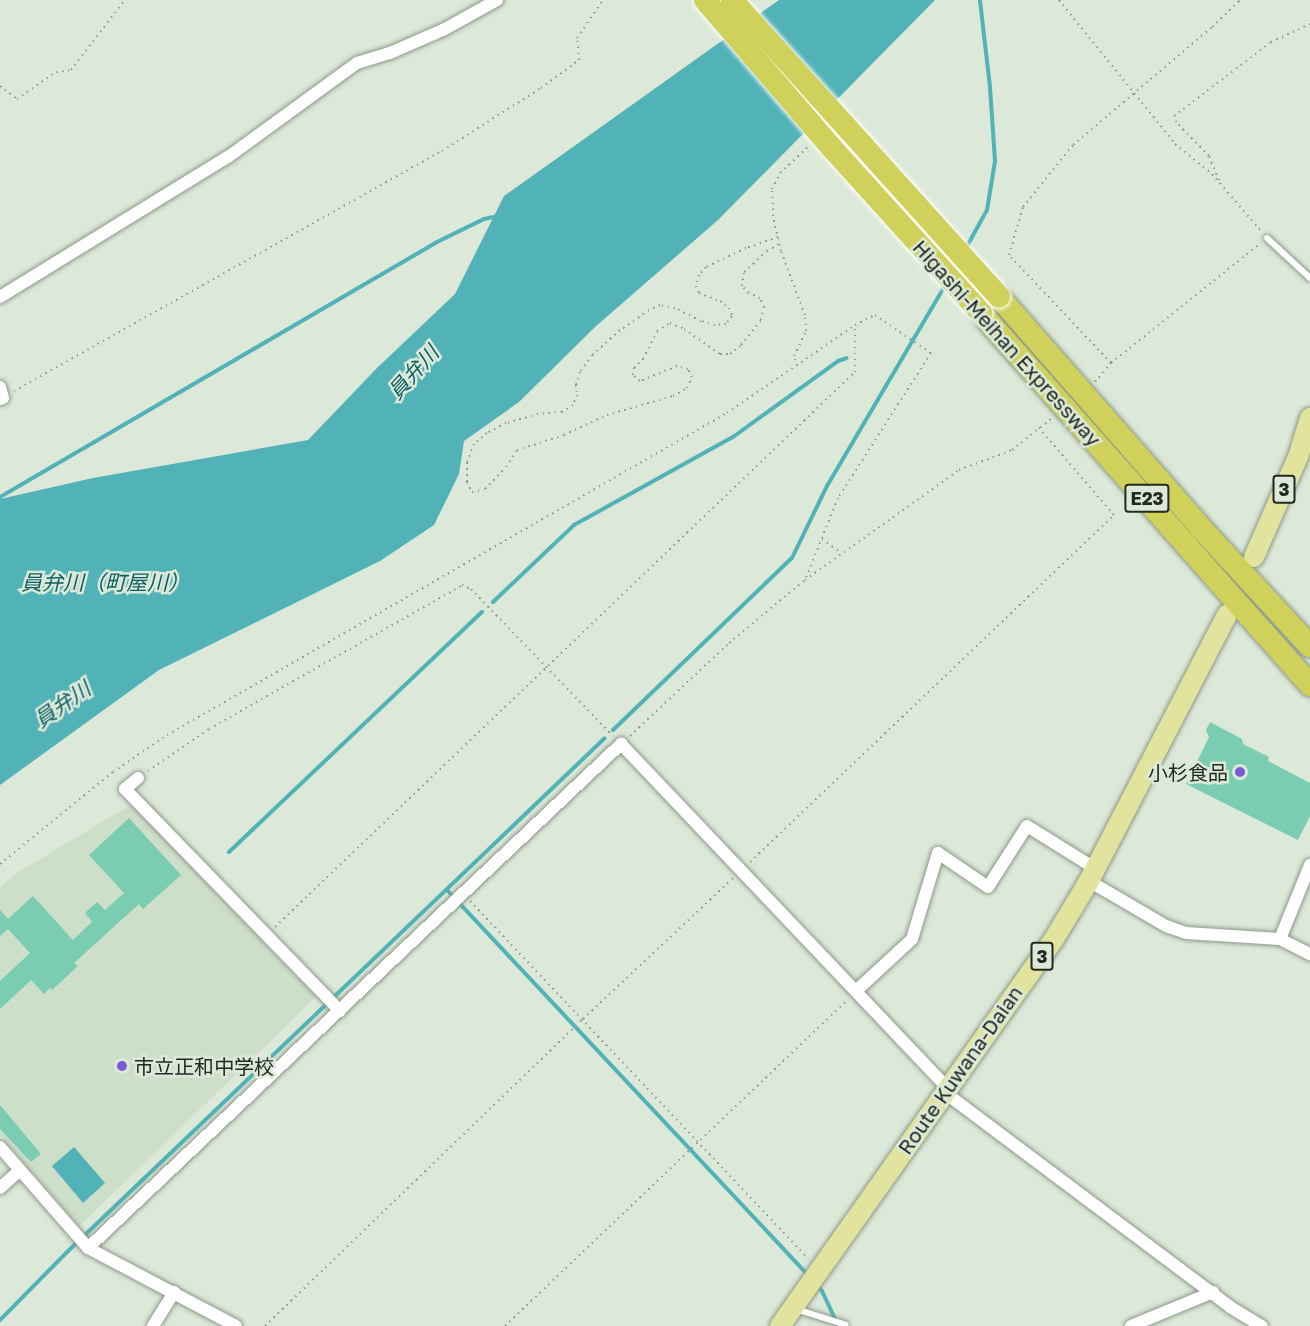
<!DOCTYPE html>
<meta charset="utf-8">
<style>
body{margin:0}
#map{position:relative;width:1310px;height:1326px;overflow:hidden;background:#dce9d9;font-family:"Golos Text","Noto Sans JP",sans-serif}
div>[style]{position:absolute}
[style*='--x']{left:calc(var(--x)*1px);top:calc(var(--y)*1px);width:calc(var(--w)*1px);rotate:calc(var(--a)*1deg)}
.built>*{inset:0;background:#cddec9}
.water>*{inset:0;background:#51b2b7}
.stream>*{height:4px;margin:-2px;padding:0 2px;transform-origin:2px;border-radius:2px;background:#51b2b7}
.building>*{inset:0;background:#7bcdb1}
.path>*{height:2px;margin-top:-1px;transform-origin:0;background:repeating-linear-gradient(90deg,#909a8e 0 1.5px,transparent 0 6px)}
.roads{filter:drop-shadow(0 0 2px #8d988a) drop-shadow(0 0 2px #8d988a)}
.lane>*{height:6px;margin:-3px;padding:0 3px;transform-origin:3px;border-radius:3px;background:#fff}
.street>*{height:12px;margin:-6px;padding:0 6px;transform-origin:6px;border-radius:6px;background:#fff}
.primary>*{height:20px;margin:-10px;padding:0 10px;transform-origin:10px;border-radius:10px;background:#e2e39c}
.highway>*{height:22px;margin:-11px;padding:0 11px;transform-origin:11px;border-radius:11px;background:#cfd15a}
.path-bridge>*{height:2px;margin-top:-1px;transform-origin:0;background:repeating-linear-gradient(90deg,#909a8e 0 1.5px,transparent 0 6px)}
.bridges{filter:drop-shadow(0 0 2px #fff) drop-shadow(0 0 2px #fff)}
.highway-bridge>*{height:22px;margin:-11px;padding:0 11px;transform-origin:11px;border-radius:11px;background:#cfd15a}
.dots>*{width:16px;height:16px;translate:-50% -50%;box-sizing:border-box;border:3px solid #dce9d9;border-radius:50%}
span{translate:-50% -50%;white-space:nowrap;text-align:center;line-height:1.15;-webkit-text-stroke:5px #dce9d9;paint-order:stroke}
.shield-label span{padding:2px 4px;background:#dce9d9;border:2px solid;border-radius:4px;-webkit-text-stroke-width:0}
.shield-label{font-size:18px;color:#232822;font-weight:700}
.street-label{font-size:20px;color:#232822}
.poi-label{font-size:20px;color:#232822}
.right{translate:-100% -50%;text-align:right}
.left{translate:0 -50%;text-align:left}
.water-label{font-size:21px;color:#0a5f63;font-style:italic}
</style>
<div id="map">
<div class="built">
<i style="clip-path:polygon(131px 805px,316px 997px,79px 1226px,0 1135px,0 887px,18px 872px)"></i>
</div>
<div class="water">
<i style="clip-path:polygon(779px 0,935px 0,718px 220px,595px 327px,519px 402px,464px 441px,459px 474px,434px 525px,380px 561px,159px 670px,0 785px,0 499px,93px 478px,308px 440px,377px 368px,455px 294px,504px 196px)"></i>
<i style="clip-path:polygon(74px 1147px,105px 1183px,83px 1203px,52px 1166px)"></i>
</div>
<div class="stream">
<i style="--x:966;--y:248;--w:43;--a:-61.1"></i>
<i style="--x:987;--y:210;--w:50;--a:-80.7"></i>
<i style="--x:995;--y:161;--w:74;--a:-93.9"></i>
<i style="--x:990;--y:87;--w:88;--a:-96.6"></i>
<i style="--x:0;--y:497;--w:506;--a:-30.26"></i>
<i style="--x:437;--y:242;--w:52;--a:-26.1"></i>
<i style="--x:484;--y:219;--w:14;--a:-12"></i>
<i style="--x:493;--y:602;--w:112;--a:-43.5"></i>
<i style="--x:574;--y:525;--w:182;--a:-29"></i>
<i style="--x:733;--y:437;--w:130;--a:-35.9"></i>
<i style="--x:838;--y:361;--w:9;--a:-18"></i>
<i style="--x:613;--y:730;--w:248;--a:-43.9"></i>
<i style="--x:792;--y:558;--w:80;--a:-64.1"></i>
<i style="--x:827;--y:486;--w:232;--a:-59.5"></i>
<i style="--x:229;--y:852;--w:349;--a:-43.5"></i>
<i style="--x:447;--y:890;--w:526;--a:46.85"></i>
<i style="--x:816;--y:1284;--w:9;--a:49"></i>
<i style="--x:822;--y:1291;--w:38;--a:65"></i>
<i style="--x:0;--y:1320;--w:94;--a:-45.4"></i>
<i style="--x:66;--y:1253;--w:745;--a:-43.7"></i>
</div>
<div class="building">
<i style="clip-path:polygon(1210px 722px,1242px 739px,1243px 744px,1269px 757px,1268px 761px,1310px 783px,1310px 816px,1298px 840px,1186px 784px,1209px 737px,1206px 730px)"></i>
<i style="clip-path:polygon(129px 818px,181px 875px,143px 909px,139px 904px,74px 963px,78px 966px,52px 990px,50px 988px,44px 994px,31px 980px,0 1009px,0 981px,30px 953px,8px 929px,0 936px,0 910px,8px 919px,33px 896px,73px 940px,92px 922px,85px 913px,97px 902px,105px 910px,124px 893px,89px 855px)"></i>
<i style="clip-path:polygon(0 1105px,41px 1154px,31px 1162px,0 1129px)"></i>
</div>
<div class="path">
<i style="--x:0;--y:86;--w:21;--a:37"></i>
<i style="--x:17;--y:99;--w:47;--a:-34.7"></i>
<i style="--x:56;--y:72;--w:15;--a:-8"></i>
<i style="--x:71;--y:70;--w:88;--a:-52.4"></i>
<i style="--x:1175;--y:144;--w:48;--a:39"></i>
<i style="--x:1212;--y:174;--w:75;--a:49.3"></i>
<i style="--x:1219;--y:180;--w:26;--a:-113"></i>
<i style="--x:1209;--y:156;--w:47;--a:-134.1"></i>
<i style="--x:1176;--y:122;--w:6;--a:-108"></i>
<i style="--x:1174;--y:116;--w:122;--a:-37.3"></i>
<i style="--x:1271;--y:42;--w:43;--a:-24.8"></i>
<i style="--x:778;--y:237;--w:34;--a:161"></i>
<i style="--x:746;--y:248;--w:44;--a:154.6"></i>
<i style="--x:706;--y:267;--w:11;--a:131"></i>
<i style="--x:699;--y:275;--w:11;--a:105"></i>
<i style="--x:696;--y:286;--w:8;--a:67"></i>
<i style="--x:699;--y:293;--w:22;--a:21"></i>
<i style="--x:720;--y:301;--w:11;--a:38"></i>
<i style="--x:729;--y:308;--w:9;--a:69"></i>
<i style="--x:732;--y:316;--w:10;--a:127"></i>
<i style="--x:726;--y:324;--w:11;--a:175"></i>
<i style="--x:715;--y:325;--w:15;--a:-164"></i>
<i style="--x:701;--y:321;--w:29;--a:-153"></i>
<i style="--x:675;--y:308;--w:15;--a:-169"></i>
<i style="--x:660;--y:305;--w:12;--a:156"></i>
<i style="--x:649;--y:310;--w:35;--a:145"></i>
<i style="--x:620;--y:330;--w:38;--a:138"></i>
<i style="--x:592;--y:355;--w:21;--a:125"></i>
<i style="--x:580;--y:372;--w:14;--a:107"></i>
<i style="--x:576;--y:385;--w:10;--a:84"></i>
<i style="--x:577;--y:395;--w:11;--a:112"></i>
<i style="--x:573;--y:405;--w:13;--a:148"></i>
<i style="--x:562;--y:412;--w:24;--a:175"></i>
<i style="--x:538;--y:414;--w:33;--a:164"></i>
<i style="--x:506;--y:423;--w:21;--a:152"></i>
<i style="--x:487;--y:433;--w:17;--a:140"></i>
<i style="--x:474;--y:444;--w:19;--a:111"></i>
<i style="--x:467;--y:462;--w:20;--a:90"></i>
<i style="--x:467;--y:482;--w:11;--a:63"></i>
<i style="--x:472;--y:492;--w:13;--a:-13"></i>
<i style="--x:485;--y:489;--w:30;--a:-46"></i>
<i style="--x:506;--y:467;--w:20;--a:-57"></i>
<i style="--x:517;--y:450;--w:49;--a:-17.7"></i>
<i style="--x:564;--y:435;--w:47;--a:-24.9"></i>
<i style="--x:607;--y:415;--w:69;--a:-16.1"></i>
<i style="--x:673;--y:396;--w:16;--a:-30"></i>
<i style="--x:687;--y:388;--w:12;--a:-66"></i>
<i style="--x:692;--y:377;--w:9;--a:-117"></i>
<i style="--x:688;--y:369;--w:11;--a:-165"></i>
<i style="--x:677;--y:366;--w:40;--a:158"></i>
<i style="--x:640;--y:381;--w:9;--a:-139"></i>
<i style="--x:633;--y:375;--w:7;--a:-82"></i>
<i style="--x:634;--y:368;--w:13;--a:-45"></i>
<i style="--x:643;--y:359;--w:31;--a:-63"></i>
<i style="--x:657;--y:331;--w:15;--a:-32"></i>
<i style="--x:670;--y:323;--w:15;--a:23"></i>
<i style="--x:684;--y:329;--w:44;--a:34.8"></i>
<i style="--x:720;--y:354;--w:10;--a:0"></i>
<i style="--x:730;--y:354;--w:14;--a:-39"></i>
<i style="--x:741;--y:345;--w:32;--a:-51"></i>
<i style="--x:761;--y:320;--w:13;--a:-77"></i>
<i style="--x:764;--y:307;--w:10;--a:-114"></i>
<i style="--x:760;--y:298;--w:12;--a:-156"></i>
<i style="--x:749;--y:293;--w:10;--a:-135"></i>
<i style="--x:742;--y:286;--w:14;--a:-82"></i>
<i style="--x:744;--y:272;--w:31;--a:-42"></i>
<i style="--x:767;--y:251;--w:14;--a:-30"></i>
<i style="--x:1111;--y:363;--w:149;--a:-133.4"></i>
<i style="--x:1009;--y:255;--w:50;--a:-73.7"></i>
<i style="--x:1023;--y:207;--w:80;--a:-51.1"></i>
<i style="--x:1073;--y:145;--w:182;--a:-40.3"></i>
<i style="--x:1212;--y:27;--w:39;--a:-44"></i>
<i style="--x:797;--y:366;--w:10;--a:-107"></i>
<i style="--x:794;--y:356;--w:28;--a:-64"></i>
<i style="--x:806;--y:331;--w:16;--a:-94"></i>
<i style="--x:805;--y:315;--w:68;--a:-110.6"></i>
<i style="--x:781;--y:251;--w:36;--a:-103"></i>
<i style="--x:773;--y:216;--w:27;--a:-92"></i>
<i style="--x:772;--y:189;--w:18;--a:-63"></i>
<i style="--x:780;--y:173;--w:40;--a:-43"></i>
<i style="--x:1095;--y:382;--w:25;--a:-50"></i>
<i style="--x:1111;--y:363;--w:192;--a:-38.7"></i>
<i style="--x:14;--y:391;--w:491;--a:-29.3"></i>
<i style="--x:442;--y:151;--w:117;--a:-32.5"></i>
<i style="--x:541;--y:88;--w:47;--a:-36.4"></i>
<i style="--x:579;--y:60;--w:22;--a:-95"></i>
<i style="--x:577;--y:38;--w:46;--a:-55.6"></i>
<i style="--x:822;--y:539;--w:24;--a:36"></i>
<i style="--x:630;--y:736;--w:136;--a:-43.2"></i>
<i style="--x:729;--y:643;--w:99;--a:-39.7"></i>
<i style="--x:805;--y:580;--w:189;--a:-35.5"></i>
<i style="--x:959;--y:470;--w:57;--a:-20.7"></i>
<i style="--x:1012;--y:450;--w:51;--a:-38.7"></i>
<i style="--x:148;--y:771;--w:74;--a:-34.5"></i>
<i style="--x:209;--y:729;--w:291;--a:-29.6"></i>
<i style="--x:462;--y:585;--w:10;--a:24"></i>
<i style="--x:471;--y:589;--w:204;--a:46"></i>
<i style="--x:750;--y:862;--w:503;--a:-43.63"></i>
<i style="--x:1114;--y:515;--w:115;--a:-130.8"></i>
<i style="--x:0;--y:864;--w:146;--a:-39.2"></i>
<i style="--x:113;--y:772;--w:65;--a:-34.4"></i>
<i style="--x:167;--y:735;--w:646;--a:-29.9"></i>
<i style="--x:727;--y:413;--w:155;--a:-34.5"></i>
<i style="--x:855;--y:325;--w:22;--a:-27"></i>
<i style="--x:875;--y:315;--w:68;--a:34.2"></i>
<i style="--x:931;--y:353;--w:172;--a:122.7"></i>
<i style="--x:838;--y:498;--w:88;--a:111.9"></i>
<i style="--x:470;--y:901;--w:492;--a:46.6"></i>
<i style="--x:275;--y:927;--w:803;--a:-43.74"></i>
<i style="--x:855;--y:372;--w:47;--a:-90"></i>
<i style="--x:265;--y:1326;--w:442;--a:-44"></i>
<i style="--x:583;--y:1019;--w:206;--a:-43.2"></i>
<i style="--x:505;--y:1326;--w:471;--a:-43.6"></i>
</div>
<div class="roads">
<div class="lane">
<i style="--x:1267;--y:238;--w:59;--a:42.9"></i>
<i style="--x:796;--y:1309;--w:52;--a:17.7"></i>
</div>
<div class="street">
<i style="--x:0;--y:297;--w:268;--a:-31.6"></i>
<i style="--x:228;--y:157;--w:160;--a:-36.1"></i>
<i style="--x:357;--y:63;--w:34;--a:-17"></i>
<i style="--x:390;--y:53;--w:58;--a:-23.5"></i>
<i style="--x:443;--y:30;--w:62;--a:-29.1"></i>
<i style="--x:0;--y:387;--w:11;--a:75"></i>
<i style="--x:3;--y:398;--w:3;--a:162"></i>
<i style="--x:138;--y:778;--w:17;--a:140"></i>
<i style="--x:125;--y:789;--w:309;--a:45.9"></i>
<i style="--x:1089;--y:881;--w:89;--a:30.3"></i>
<i style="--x:1166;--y:926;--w:21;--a:19"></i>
<i style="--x:1186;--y:933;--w:94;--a:3.7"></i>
<i style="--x:1280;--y:939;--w:34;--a:27"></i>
<i style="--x:1280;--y:939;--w:80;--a:-67.9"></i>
<i style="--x:857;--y:990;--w:75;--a:-42.8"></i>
<i style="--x:912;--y:939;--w:90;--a:-73.2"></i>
<i style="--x:938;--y:853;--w:60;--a:34.2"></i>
<i style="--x:988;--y:887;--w:72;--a:-57.4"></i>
<i style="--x:1027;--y:826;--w:81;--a:31.9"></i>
<i style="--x:944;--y:1092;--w:358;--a:36.9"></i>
<i style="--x:1230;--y:1307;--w:37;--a:31"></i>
<i style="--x:0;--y:1147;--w:134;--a:48.9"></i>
<i style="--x:88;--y:1248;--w:167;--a:27.8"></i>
<i style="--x:0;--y:1188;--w:27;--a:-42"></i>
<i style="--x:88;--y:1248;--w:734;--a:-43.4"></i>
<i style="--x:621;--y:744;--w:474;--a:46.5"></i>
<i style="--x:153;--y:1326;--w:40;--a:-58"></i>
<i style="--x:1131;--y:1326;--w:89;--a:-22.5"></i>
</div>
<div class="primary">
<i style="--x:1254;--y:557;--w:109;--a:-66.3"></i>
<i style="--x:1298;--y:457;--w:41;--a:-72.9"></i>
<i style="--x:780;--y:1326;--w:474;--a:-54.7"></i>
<i style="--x:1054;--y:939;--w:68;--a:-58.9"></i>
<i style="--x:1089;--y:881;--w:300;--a:-62.6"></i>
</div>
<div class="highway">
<i style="--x:999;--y:297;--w:305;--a:48.8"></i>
<i style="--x:1200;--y:527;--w:162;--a:47.3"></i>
<i style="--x:981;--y:313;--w:497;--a:48.5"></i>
</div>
</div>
<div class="path-bridge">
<i style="--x:1059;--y:0;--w:185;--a:51.1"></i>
</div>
<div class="bridges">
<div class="highway-bridge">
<i style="--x:705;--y:0;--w:194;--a:49.4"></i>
<i style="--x:831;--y:147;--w:224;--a:47.9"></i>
<i style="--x:732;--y:0;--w:399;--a:48"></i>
</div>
</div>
<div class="dots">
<i style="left:1240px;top:772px;background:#775bd5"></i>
<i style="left:122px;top:1066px;background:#775bd5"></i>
</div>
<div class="shield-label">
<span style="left:1284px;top:489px">3</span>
<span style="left:1147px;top:498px">E23</span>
<span style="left:1042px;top:956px">3</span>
</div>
<div class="street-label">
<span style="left:1007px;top:343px;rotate:48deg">Higashi-Meihan Expressway</span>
<span style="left:960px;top:1070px;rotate:-55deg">Route Kuwana-Daian</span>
</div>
<div class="poi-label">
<span class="right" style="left:1228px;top:772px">小杉食品</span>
<span class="left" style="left:134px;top:1066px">市立正和中学校</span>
</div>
<div class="water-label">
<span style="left:413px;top:372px;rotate:-48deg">員弁川</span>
<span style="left:105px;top:582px">員弁川（町屋川）</span>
<span style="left:62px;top:704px;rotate:-35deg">員弁川</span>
</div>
</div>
